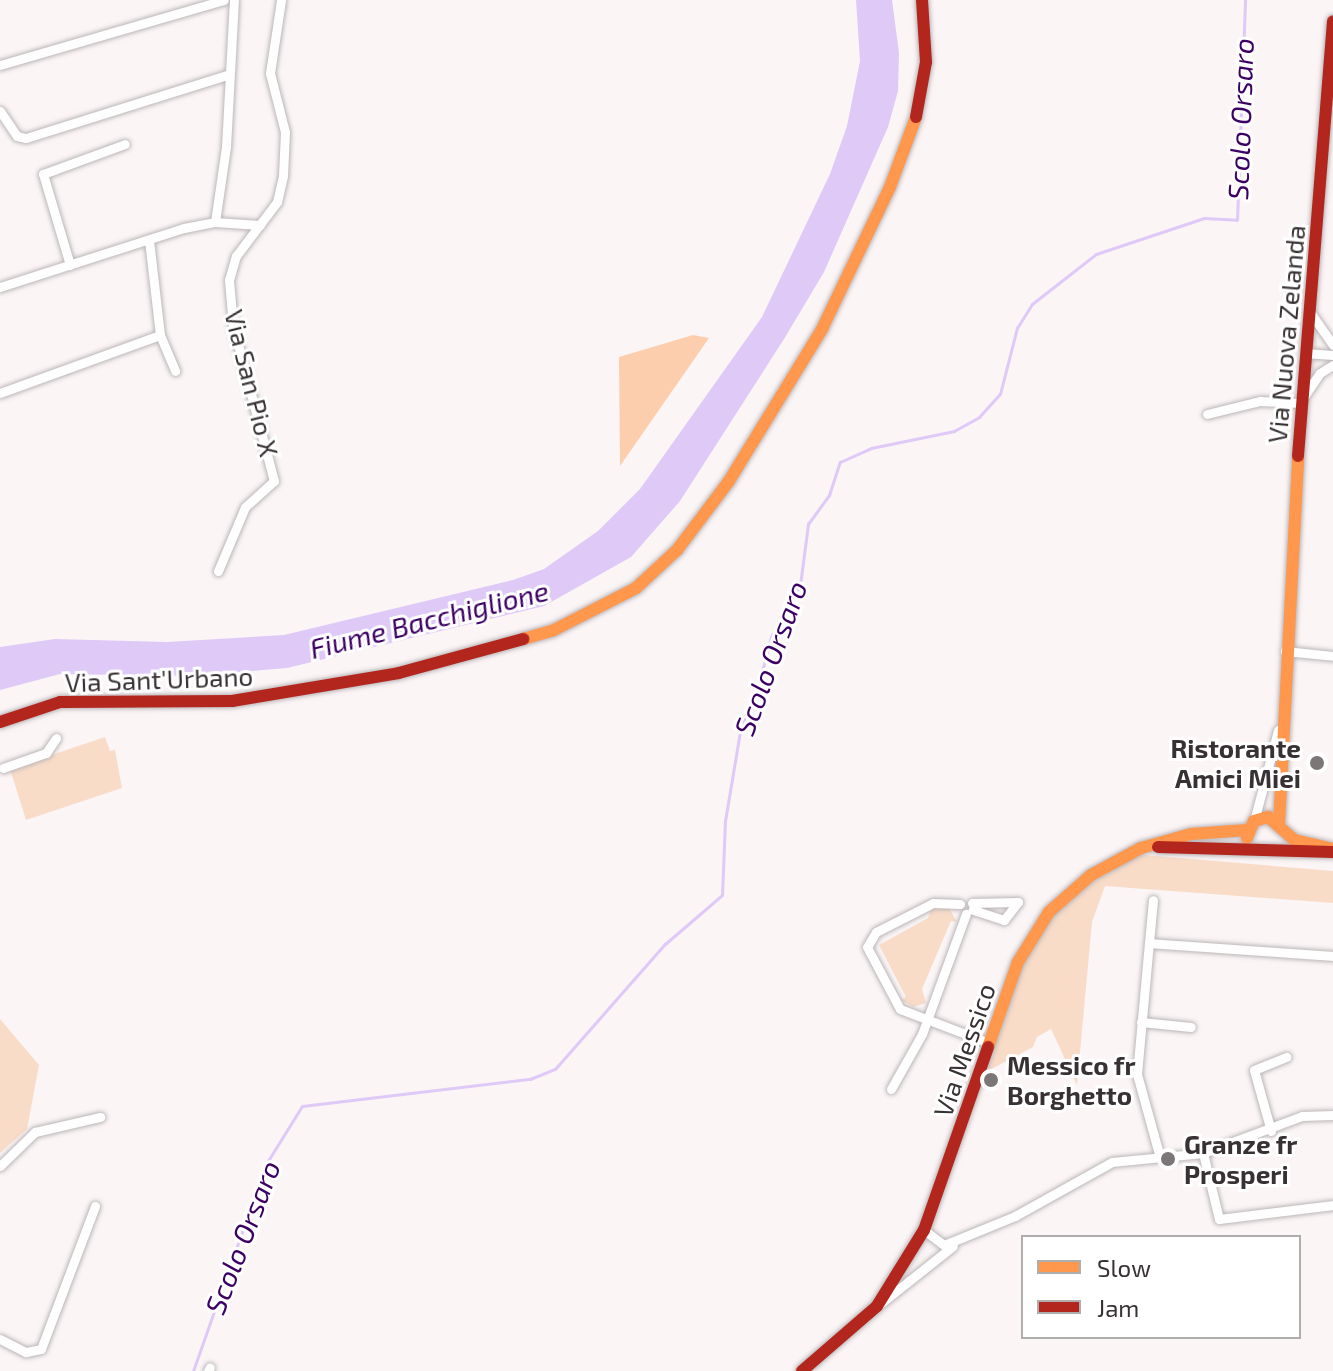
<!DOCTYPE html>
<style>
body{margin:0}
#map{position:relative;width:1333px;height:1371px;overflow:hidden;background:#fbf5f6;font-family:"Exo 2",sans-serif}
div>[style]{position:absolute}
[style*='--x']{left:calc(var(--x)*1px);top:calc(var(--y)*1px);width:calc(var(--w)*1px);rotate:calc(var(--a)*1deg)}
.green>*{inset:0;background:#f8dcc8}
.forest>*{inset:0;background:#fccead}
.water>*{inset:0;background:#dec9f7}
.stream>*{height:3px;margin:-1.5px;padding:0 1.5px;transform-origin:1.5px;border-radius:1.5px;background:#dec9f7}
.roads{filter:drop-shadow(0 0 2px #bcb6b8) drop-shadow(0 0 2px #bcb6b8)}
.street>*{height:9px;margin:-4.5px;padding:0 4.5px;transform-origin:4.5px;border-radius:4.5px;background:#fefefe}
.slow>*{height:12px;margin:-6px;padding:0 6px;transform-origin:6px;border-radius:6px;background:#ff974d}
.jam>*{height:12px;margin:-6px;padding:0 6px;transform-origin:6px;border-radius:6px;background:#b3261e}
.dots>*{width:22px;height:22px;translate:-50% -50%;box-sizing:border-box;border:4px solid #fff;border-radius:50%}
span{translate:-50% -50%;white-space:nowrap;text-align:center;line-height:1.15;-webkit-text-stroke:6px #fff;paint-order:stroke}
.street-label{font-size:26px;color:#383133}
.poi-label{font-size:26px;color:#383133;font-weight:700}
.right{translate:-100% -50%;text-align:right}
.left{translate:0 -50%;text-align:left}
.water-label{font-size:28px;color:#3c0064;font-style:italic}
.legend{position:absolute;left:1021px;top:1235px;width:280px;height:104px;box-sizing:border-box;background:#fff;border:2px solid #afadad;margin:0;padding:10px 14px;list-style:none;font-size:24px;color:#383133}
.legend li{display:flex;align-items:center;gap:16px;height:40px}
.legend b{width:40px;border:2px solid #afadad}
</style>
<div id="map">
<div class="green">
<i style="clip-path:polygon(105px 737px,110px 751px,115px 750px,122px 788px,26px 820px,10px 769px)"></i>
<i style="clip-path:polygon(1144px 855px,1333px 871px,1333px 903px,1105px 886px,1092px 922px,1077px 1085px,1051px 1029px,1037px 1037px,1033px 1047px,974px 1078px,986px 1042px,1049px 909px,1090px 873px)"></i>
<i style="clip-path:polygon(949px 908px,957px 922px,951px 921px,922px 989px,926px 1003px,913px 1007px,901px 1000px,906px 997px,879px 945px,928px 918px,931px 909px)"></i>
<i style="clip-path:polygon(0 1019px,39px 1065px,27px 1129px,0 1153px)"></i>
</div>
<div class="forest">
<i style="clip-path:polygon(693px 335px,709px 338px,620px 466px,619px 357px)"></i>
</div>
<div class="water">
<i style="clip-path:polygon(856px 0,892px 0,899px 53px,898px 91px,888px 127px,824px 272px,784px 339px,680px 501px,631px 557px,544px 606px,287px 668px,194px 676px,60px 674px,0 690px,0 647px,55px 639px,167px 642px,284px 635px,513px 580px,544px 569px,598px 531px,640px 489px,762px 317px,830px 174px,847px 126px,860px 61px)"></i>
</div>
<div class="stream">
<i style="--x:193;--y:1371;--w:219;--a:-70.6"></i>
<i style="--x:266;--y:1164;--w:68;--a:-58.2"></i>
<i style="--x:302;--y:1106;--w:230;--a:-6.8"></i>
<i style="--x:530;--y:1079;--w:27;--a:-22"></i>
<i style="--x:555;--y:1069;--w:167;--a:-48.7"></i>
<i style="--x:665;--y:944;--w:75;--a:-40.7"></i>
<i style="--x:722;--y:895;--w:74;--a:-87.7"></i>
<i style="--x:725;--y:821;--w:97;--a:-80.5"></i>
<i style="--x:741;--y:725;--w:38;--a:-65"></i>
<i style="--x:757;--y:690;--w:55;--a:-75.2"></i>
<i style="--x:771;--y:637;--w:60;--a:-60.9"></i>
<i style="--x:800;--y:585;--w:62;--a:-82.5"></i>
<i style="--x:808;--y:524;--w:36;--a:-54"></i>
<i style="--x:829;--y:495;--w:35;--a:-72"></i>
<i style="--x:840;--y:462;--w:34;--a:-24"></i>
<i style="--x:871;--y:448;--w:85;--a:-11.6"></i>
<i style="--x:954;--y:431;--w:29;--a:-29"></i>
<i style="--x:979;--y:417;--w:31;--a:-48"></i>
<i style="--x:1000;--y:394;--w:68;--a:-75.6"></i>
<i style="--x:1017;--y:328;--w:28;--a:-58"></i>
<i style="--x:1032;--y:304;--w:81;--a:-38"></i>
<i style="--x:1096;--y:254;--w:114;--a:-18.4"></i>
<i style="--x:1204;--y:218;--w:33;--a:3"></i>
<i style="--x:1237;--y:220;--w:220;--a:-87.9"></i>
</div>
<div class="roads">
<div class="street">
<i style="--x:0;--y:65;--w:233;--a:-16.2"></i>
<i style="--x:0;--y:111;--w:30;--a:56"></i>
<i style="--x:17;--y:136;--w:9;--a:13"></i>
<i style="--x:26;--y:138;--w:211;--a:-17.4"></i>
<i style="--x:215;--y:222;--w:76;--a:-81.7"></i>
<i style="--x:226;--y:147;--w:147;--a:-86.9"></i>
<i style="--x:149;--y:240;--w:96;--a:83.4"></i>
<i style="--x:160;--y:335;--w:39;--a:67"></i>
<i style="--x:70;--y:265;--w:95;--a:-106.5"></i>
<i style="--x:43;--y:174;--w:87;--a:-20.1"></i>
<i style="--x:0;--y:287;--w:193;--a:-17.8"></i>
<i style="--x:184;--y:228;--w:32;--a:-11"></i>
<i style="--x:215;--y:222;--w:45;--a:3.8"></i>
<i style="--x:1310;--y:312;--w:40;--a:55.1"></i>
<i style="--x:1305;--y:353;--w:28;--a:4"></i>
<i style="--x:0;--y:393;--w:170;--a:-19.9"></i>
<i style="--x:1303;--y:398;--w:30;--a:-56"></i>
<i style="--x:1320;--y:373;--w:15;--a:-32"></i>
<i style="--x:1207;--y:414;--w:55;--a:-13.8"></i>
<i style="--x:1260;--y:401;--w:42;--a:2.7"></i>
<i style="--x:218;--y:571;--w:69;--a:-67.1"></i>
<i style="--x:245;--y:507;--w:39;--a:-42"></i>
<i style="--x:274;--y:481;--w:160;--a:-104.8"></i>
<i style="--x:233;--y:326;--w:46;--a:-95"></i>
<i style="--x:229;--y:280;--w:25;--a:-74"></i>
<i style="--x:236;--y:256;--w:68;--a:-52.8"></i>
<i style="--x:277;--y:202;--w:27;--a:-77"></i>
<i style="--x:283;--y:176;--w:44;--a:-87.4"></i>
<i style="--x:285;--y:132;--w:61;--a:-104.3"></i>
<i style="--x:270;--y:73;--w:74;--a:-81.4"></i>
<i style="--x:1285;--y:651;--w:48;--a:5.9"></i>
<i style="--x:3;--y:768;--w:46;--a:-19.2"></i>
<i style="--x:46;--y:753;--w:18;--a:-56"></i>
<i style="--x:1254;--y:821;--w:94;--a:-75.2"></i>
<i style="--x:972;--y:903;--w:46;--a:-1.2"></i>
<i style="--x:1018;--y:902;--w:23;--a:128"></i>
<i style="--x:1004;--y:920;--w:33;--a:-162"></i>
<i style="--x:960;--y:904;--w:27;--a:-178"></i>
<i style="--x:933;--y:903;--w:64;--a:153"></i>
<i style="--x:876;--y:932;--w:17;--a:121"></i>
<i style="--x:867;--y:947;--w:70;--a:62"></i>
<i style="--x:900;--y:1009;--w:95;--a:20.9"></i>
<i style="--x:1149;--y:943;--w:43;--a:-84.7"></i>
<i style="--x:1141;--y:1022;--w:50;--a:5.7"></i>
<i style="--x:891;--y:1089;--w:63;--a:-60.6"></i>
<i style="--x:922;--y:1034;--w:128;--a:-69.9"></i>
<i style="--x:1271;--y:1131;--w:63;--a:-105.6"></i>
<i style="--x:1254;--y:1070;--w:35;--a:-22"></i>
<i style="--x:1203;--y:1153;--w:68;--a:76.4"></i>
<i style="--x:1219;--y:1219;--w:115;--a:-7"></i>
<i style="--x:1159;--y:1154;--w:83;--a:-105.4"></i>
<i style="--x:1137;--y:1074;--w:132;--a:-84.8"></i>
<i style="--x:1149;--y:943;--w:184;--a:4"></i>
<i style="--x:0;--y:1166;--w:49;--a:-44.2"></i>
<i style="--x:35;--y:1132;--w:67;--a:-13"></i>
<i style="--x:924;--y:1230;--w:25;--a:37"></i>
<i style="--x:944;--y:1245;--w:77;--a:-22.2"></i>
<i style="--x:1015;--y:1216;--w:111;--a:-29.1"></i>
<i style="--x:1112;--y:1162;--w:91;--a:-5.6"></i>
<i style="--x:1203;--y:1153;--w:106;--a:-20.5"></i>
<i style="--x:1302;--y:1116;--w:31;--a:-2"></i>
<i style="--x:880;--y:1304;--w:93;--a:-38.5"></i>
<i style="--x:0;--y:1339;--w:29;--a:27"></i>
<i style="--x:26;--y:1352;--w:15;--a:-11"></i>
<i style="--x:41;--y:1349;--w:153;--a:-69.3"></i>
<i style="--x:208;--y:1371;--w:4;--a:-63"></i>
</div>
<div class="slow">
<i style="--x:523;--y:639;--w:32;--a:-16"></i>
<i style="--x:554;--y:630;--w:92;--a:-27.1"></i>
<i style="--x:636;--y:588;--w:56;--a:-42.8"></i>
<i style="--x:677;--y:550;--w:86;--a:-53"></i>
<i style="--x:729;--y:481;--w:178;--a:-58.5"></i>
<i style="--x:822;--y:329;--w:157;--a:-64.4"></i>
<i style="--x:890;--y:187;--w:75;--a:-69.6"></i>
<i style="--x:1279;--y:824;--w:368;--a:-87"></i>
<i style="--x:1247;--y:838;--w:18;--a:-68"></i>
<i style="--x:1254;--y:821;--w:15;--a:-16"></i>
<i style="--x:1268;--y:817;--w:35;--a:41"></i>
<i style="--x:1294;--y:840;--w:37;--a:13"></i>
<i style="--x:988;--y:1047;--w:90;--a:-70.6"></i>
<i style="--x:1018;--y:962;--w:59;--a:-58.2"></i>
<i style="--x:1049;--y:912;--w:56;--a:-41.4"></i>
<i style="--x:1091;--y:875;--w:57;--a:-28.4"></i>
<i style="--x:1141;--y:848;--w:52;--a:-15.6"></i>
<i style="--x:1191;--y:834;--w:56;--a:-4.1"></i>
</div>
<div class="jam">
<i style="--x:916;--y:117;--w:56;--a:-79.7"></i>
<i style="--x:926;--y:62;--w:62;--a:-93.7"></i>
<i style="--x:1298;--y:456;--w:436;--a:-85.4"></i>
<i style="--x:0;--y:722;--w:63;--a:-18.4"></i>
<i style="--x:60;--y:702;--w:172;--a:-0.3"></i>
<i style="--x:232;--y:701;--w:169;--a:-9.5"></i>
<i style="--x:399;--y:673;--w:129;--a:-15.3"></i>
<i style="--x:1158;--y:847;--w:175;--a:1.6"></i>
<i style="--x:802;--y:1371;--w:99;--a:-40.9"></i>
<i style="--x:877;--y:1306;--w:89;--a:-58.3"></i>
<i style="--x:924;--y:1230;--w:194;--a:-70.7"></i>
</div>
</div>
<div class="dots">
<i style="left:1317px;top:763px;background:#7c7677"></i>
<i style="left:991px;top:1080px;background:#7c7677"></i>
<i style="left:1168px;top:1159px;background:#7c7677"></i>
</div>
<div class="street-label">
<span style="left:1286px;top:334px;rotate:-85deg">Via Nuova Zelanda</span>
<span style="left:252px;top:383px;rotate:76deg">Via San Pio X</span>
<span style="left:159px;top:679px;rotate:-2deg">Via Sant'Urbano</span>
<span style="left:964px;top:1050px;rotate:-71deg">Via Messico</span>
</div>
<div class="poi-label">
<span class="right" style="left:1301px;top:763px">Ristorante<br>Amici Miei</span>
<span class="left" style="left:1007px;top:1080px">Messico fr<br>Borghetto</span>
<span class="left" style="left:1184px;top:1159px">Granze fr<br>Prosperi</span>
</div>
<div class="water-label">
<span style="left:1240px;top:119px;rotate:-88deg">Scolo Orsaro</span>
<span style="left:429px;top:619px;rotate:-14deg">Fiume Bacchiglione</span>
<span style="left:770px;top:658px;rotate:-70deg">Scolo Orsaro</span>
<span style="left:242px;top:1237px;rotate:-69deg">Scolo Orsaro</span>
</div>
<ul class="legend">
<li><b style="height:10px;background:#ff974d"></b>Slow</li>
<li><b style="height:10px;background:#b3261e"></b>Jam</li>
</ul>
</div>
